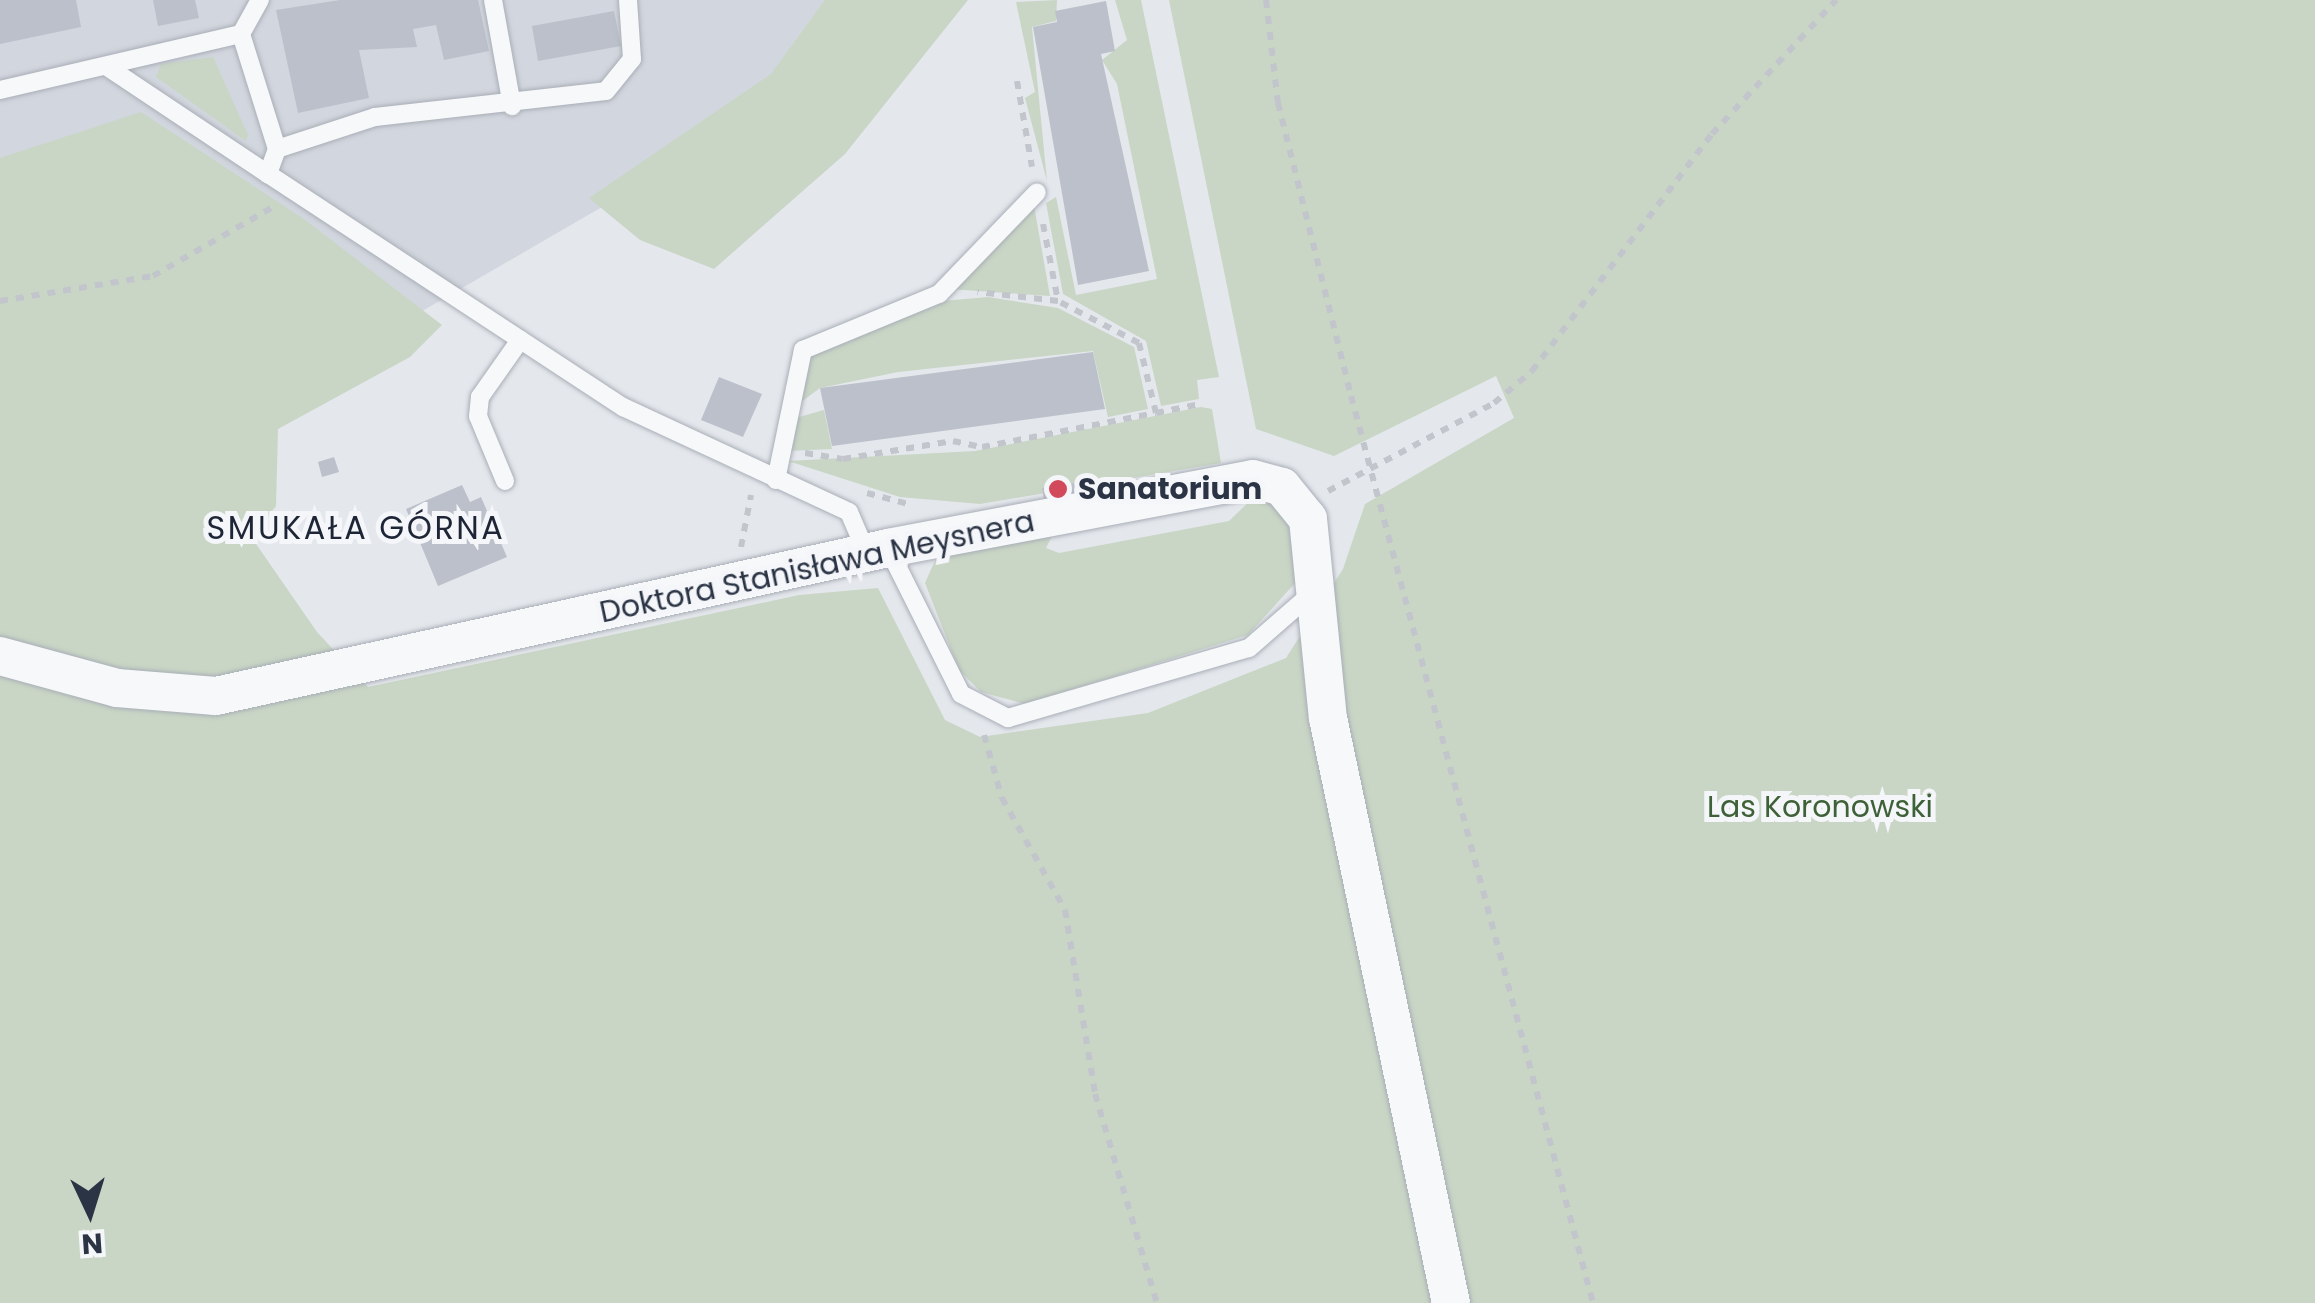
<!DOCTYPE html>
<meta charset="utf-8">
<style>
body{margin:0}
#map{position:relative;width:2315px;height:1303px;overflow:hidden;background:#e4e7ec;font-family:Poppins,sans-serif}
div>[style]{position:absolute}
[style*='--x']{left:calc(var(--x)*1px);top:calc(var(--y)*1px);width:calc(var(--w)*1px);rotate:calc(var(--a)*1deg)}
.built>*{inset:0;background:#d2d6de}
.green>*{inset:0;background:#c9d6c5}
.building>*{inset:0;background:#bbc0ca}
.path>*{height:6px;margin-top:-3px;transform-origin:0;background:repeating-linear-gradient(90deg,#c2c5cb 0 8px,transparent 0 16px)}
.roads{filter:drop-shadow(0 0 2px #a9aeb7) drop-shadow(0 0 2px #a9aeb7)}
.lane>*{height:18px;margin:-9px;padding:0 9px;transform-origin:9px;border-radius:9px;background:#f7f8fa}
.street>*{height:38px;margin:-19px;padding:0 19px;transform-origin:19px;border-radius:19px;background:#f7f8fa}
.dots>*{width:28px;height:28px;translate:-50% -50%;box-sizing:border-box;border:5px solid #f4f6f9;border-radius:50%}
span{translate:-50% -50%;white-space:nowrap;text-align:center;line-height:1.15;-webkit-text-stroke:10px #f4f6f9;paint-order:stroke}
.poi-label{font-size:30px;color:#2b3445;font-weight:700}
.left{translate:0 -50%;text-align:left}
.street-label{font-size:30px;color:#2b3445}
.park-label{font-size:30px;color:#3f6138}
.neighbourhood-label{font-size:32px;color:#1d2536;letter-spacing:2.5px}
.north{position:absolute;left:40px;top:1163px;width:100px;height:100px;-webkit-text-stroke:8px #f4f6f9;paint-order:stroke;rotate:176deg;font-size:28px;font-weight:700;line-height:40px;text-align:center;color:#2b3445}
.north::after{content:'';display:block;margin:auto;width:35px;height:45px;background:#2b3445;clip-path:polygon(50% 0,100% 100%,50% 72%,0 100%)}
</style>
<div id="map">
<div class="built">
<i style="clip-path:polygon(0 0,929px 0,792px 97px,348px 354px,0 446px)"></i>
</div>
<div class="green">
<i style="clip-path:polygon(825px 0,968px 0,845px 154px,714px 269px,640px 240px,589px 198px,771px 74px)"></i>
<i style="clip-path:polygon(1057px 0,1056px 21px,1032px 27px,1047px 181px,1025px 98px,1035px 92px,1016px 2px)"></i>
<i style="clip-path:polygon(1115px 0,1141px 0,1219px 377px,1197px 380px,1199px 399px,1161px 406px,1146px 341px,1063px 294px,1046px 203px,1056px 197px,1076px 295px,1157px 279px,1117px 84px,1102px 60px,1127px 40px)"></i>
<i style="clip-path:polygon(1169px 0,2315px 0,2315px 1303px,0 1303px,0 158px,141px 112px,304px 219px,442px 325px,410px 357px,278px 429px,276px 506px,252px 538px,317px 632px,368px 687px,799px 595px,878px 588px,945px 720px,980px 737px,1148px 713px,1286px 658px,1343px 569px,1365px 504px,1514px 418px,1496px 376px,1334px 456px,1256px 429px)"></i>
<i style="clip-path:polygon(213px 57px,248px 135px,246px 141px,156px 77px,161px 64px)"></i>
<i style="clip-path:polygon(1033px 200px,1050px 296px,949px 289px)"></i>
<i style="clip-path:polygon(988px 297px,1058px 308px,1134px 347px,1148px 409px,1108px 417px,1093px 351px,898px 372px,820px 388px,801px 402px,812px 351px,942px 301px)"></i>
<i style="clip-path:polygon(1201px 407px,1212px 409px,1221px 463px,980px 504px,900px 497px,788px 461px,975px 451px)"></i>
<i style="clip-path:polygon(824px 410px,832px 449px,788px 451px,796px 418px)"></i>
<i style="clip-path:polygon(1258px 493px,1290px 517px,1296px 582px,1248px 635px,1025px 704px,981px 692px,959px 670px,925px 583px,937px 556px,1052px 536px,1046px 548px,1059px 553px,1229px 521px)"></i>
</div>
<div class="building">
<i style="clip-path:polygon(0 0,76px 0,81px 27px,0 44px)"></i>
<i style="clip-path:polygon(153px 0,195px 0,199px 18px,158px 26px)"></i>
<i style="clip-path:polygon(340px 0,478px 0,489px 51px,444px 60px,436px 25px,413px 29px,417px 47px,359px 50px,369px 98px,298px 113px,276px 10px)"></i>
<i style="clip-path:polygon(1106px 1px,1115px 51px,1101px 54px,1149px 271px,1078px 285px,1033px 27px,1057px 22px,1055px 11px)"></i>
<i style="clip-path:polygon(614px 11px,621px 46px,538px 61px,532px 26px)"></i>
<i style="clip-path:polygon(1093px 352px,1105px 409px,832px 446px,820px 388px)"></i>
<i style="clip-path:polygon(719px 377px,762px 394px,743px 437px,701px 420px)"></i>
<i style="clip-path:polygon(334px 457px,339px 472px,322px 477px,318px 462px)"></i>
<i style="clip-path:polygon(1075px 483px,1077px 495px,1044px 500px,1042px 488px)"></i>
<i style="clip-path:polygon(462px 485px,470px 502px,481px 497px,507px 557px,438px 586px,406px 509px)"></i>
</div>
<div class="path">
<i style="--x:1266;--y:0;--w:104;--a:83.4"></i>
<i style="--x:1278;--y:103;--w:302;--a:76"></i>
<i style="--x:1351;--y:396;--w:939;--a:75.06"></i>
<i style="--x:1017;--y:81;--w:87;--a:80.1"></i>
<i style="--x:1043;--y:224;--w:78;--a:79"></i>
<i style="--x:0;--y:301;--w:155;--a:-9.3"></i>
<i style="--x:153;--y:276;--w:138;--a:-29.9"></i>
<i style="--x:1156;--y:413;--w:45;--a:-11.6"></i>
<i style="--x:805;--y:453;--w:38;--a:9"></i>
<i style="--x:843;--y:459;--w:111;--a:-9.3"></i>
<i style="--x:953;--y:441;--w:30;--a:12"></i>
<i style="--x:982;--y:447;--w:177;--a:-11.1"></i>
<i style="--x:1156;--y:413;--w:72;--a:-103.7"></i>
<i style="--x:1139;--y:343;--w:91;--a:-152.6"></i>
<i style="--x:1058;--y:301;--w:81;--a:-173.6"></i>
<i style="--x:1328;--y:491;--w:188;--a:-27.9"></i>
<i style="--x:1494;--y:403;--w:50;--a:-40.1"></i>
<i style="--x:1532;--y:371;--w:298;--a:-52.8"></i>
<i style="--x:1712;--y:134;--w:183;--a:-47.2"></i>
<i style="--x:867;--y:493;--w:47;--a:14.9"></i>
<i style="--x:741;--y:547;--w:53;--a:-79.1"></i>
<i style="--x:984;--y:735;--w:66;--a:74.1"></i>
<i style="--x:1002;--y:798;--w:129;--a:60.6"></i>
<i style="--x:1065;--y:910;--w:186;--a:80.7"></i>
<i style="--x:1095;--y:1094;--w:218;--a:73.5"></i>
</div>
<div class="roads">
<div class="lane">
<i style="--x:493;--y:0;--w:108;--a:79.8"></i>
<i style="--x:241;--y:34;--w:39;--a:-61"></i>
<i style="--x:106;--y:66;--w:195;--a:33.7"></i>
<i style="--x:0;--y:90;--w:247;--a:-13.1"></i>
<i style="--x:241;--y:34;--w:121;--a:72.6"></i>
<i style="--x:277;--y:149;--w:27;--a:110"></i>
<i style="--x:268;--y:174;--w:425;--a:33.3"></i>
<i style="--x:623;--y:407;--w:249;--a:24.9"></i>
<i style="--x:849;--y:512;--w:46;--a:66.8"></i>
<i style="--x:277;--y:149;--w:103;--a:-18.1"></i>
<i style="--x:375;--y:117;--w:232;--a:-6.4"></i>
<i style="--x:606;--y:91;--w:41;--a:-50.9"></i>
<i style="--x:632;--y:59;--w:59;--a:-93.9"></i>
<i style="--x:776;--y:480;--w:133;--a:-78.3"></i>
<i style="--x:803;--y:350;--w:147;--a:-22.4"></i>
<i style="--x:939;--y:294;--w:141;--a:-46.1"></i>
<i style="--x:505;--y:481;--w:70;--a:-112.6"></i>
<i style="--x:478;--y:416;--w:19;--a:-84"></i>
<i style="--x:480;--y:397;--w:70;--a:-54.9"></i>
<i style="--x:888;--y:548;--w:163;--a:63.4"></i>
<i style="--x:961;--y:694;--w:53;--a:27.1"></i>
<i style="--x:1008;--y:718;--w:251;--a:-16.2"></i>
<i style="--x:1249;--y:648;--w:82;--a:-41.1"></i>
</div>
<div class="street">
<i style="--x:0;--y:656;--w:121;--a:15.3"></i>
<i style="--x:117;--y:688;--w:99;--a:4.6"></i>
<i style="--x:216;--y:696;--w:688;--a:-12.42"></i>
<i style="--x:888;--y:548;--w:371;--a:-10.7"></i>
<i style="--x:1253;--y:479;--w:30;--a:15"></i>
<i style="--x:1282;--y:487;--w:41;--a:50.9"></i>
<i style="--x:1308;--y:519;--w:200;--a:84.3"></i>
<i style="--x:1328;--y:718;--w:598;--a:78.13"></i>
</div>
</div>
<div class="dots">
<i style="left:1058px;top:489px;background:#d1495b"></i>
</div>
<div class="poi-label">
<span class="left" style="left:1078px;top:489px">Sanatorium</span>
</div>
<div class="street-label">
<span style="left:817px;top:567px;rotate:-12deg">Doktora Stanisława Meysnera</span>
</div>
<div class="park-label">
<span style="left:1820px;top:807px">Las Koronowski</span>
</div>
<div class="neighbourhood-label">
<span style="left:356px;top:528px">SMUKAŁA GÓRNA</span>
</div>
<div class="north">N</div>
</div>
